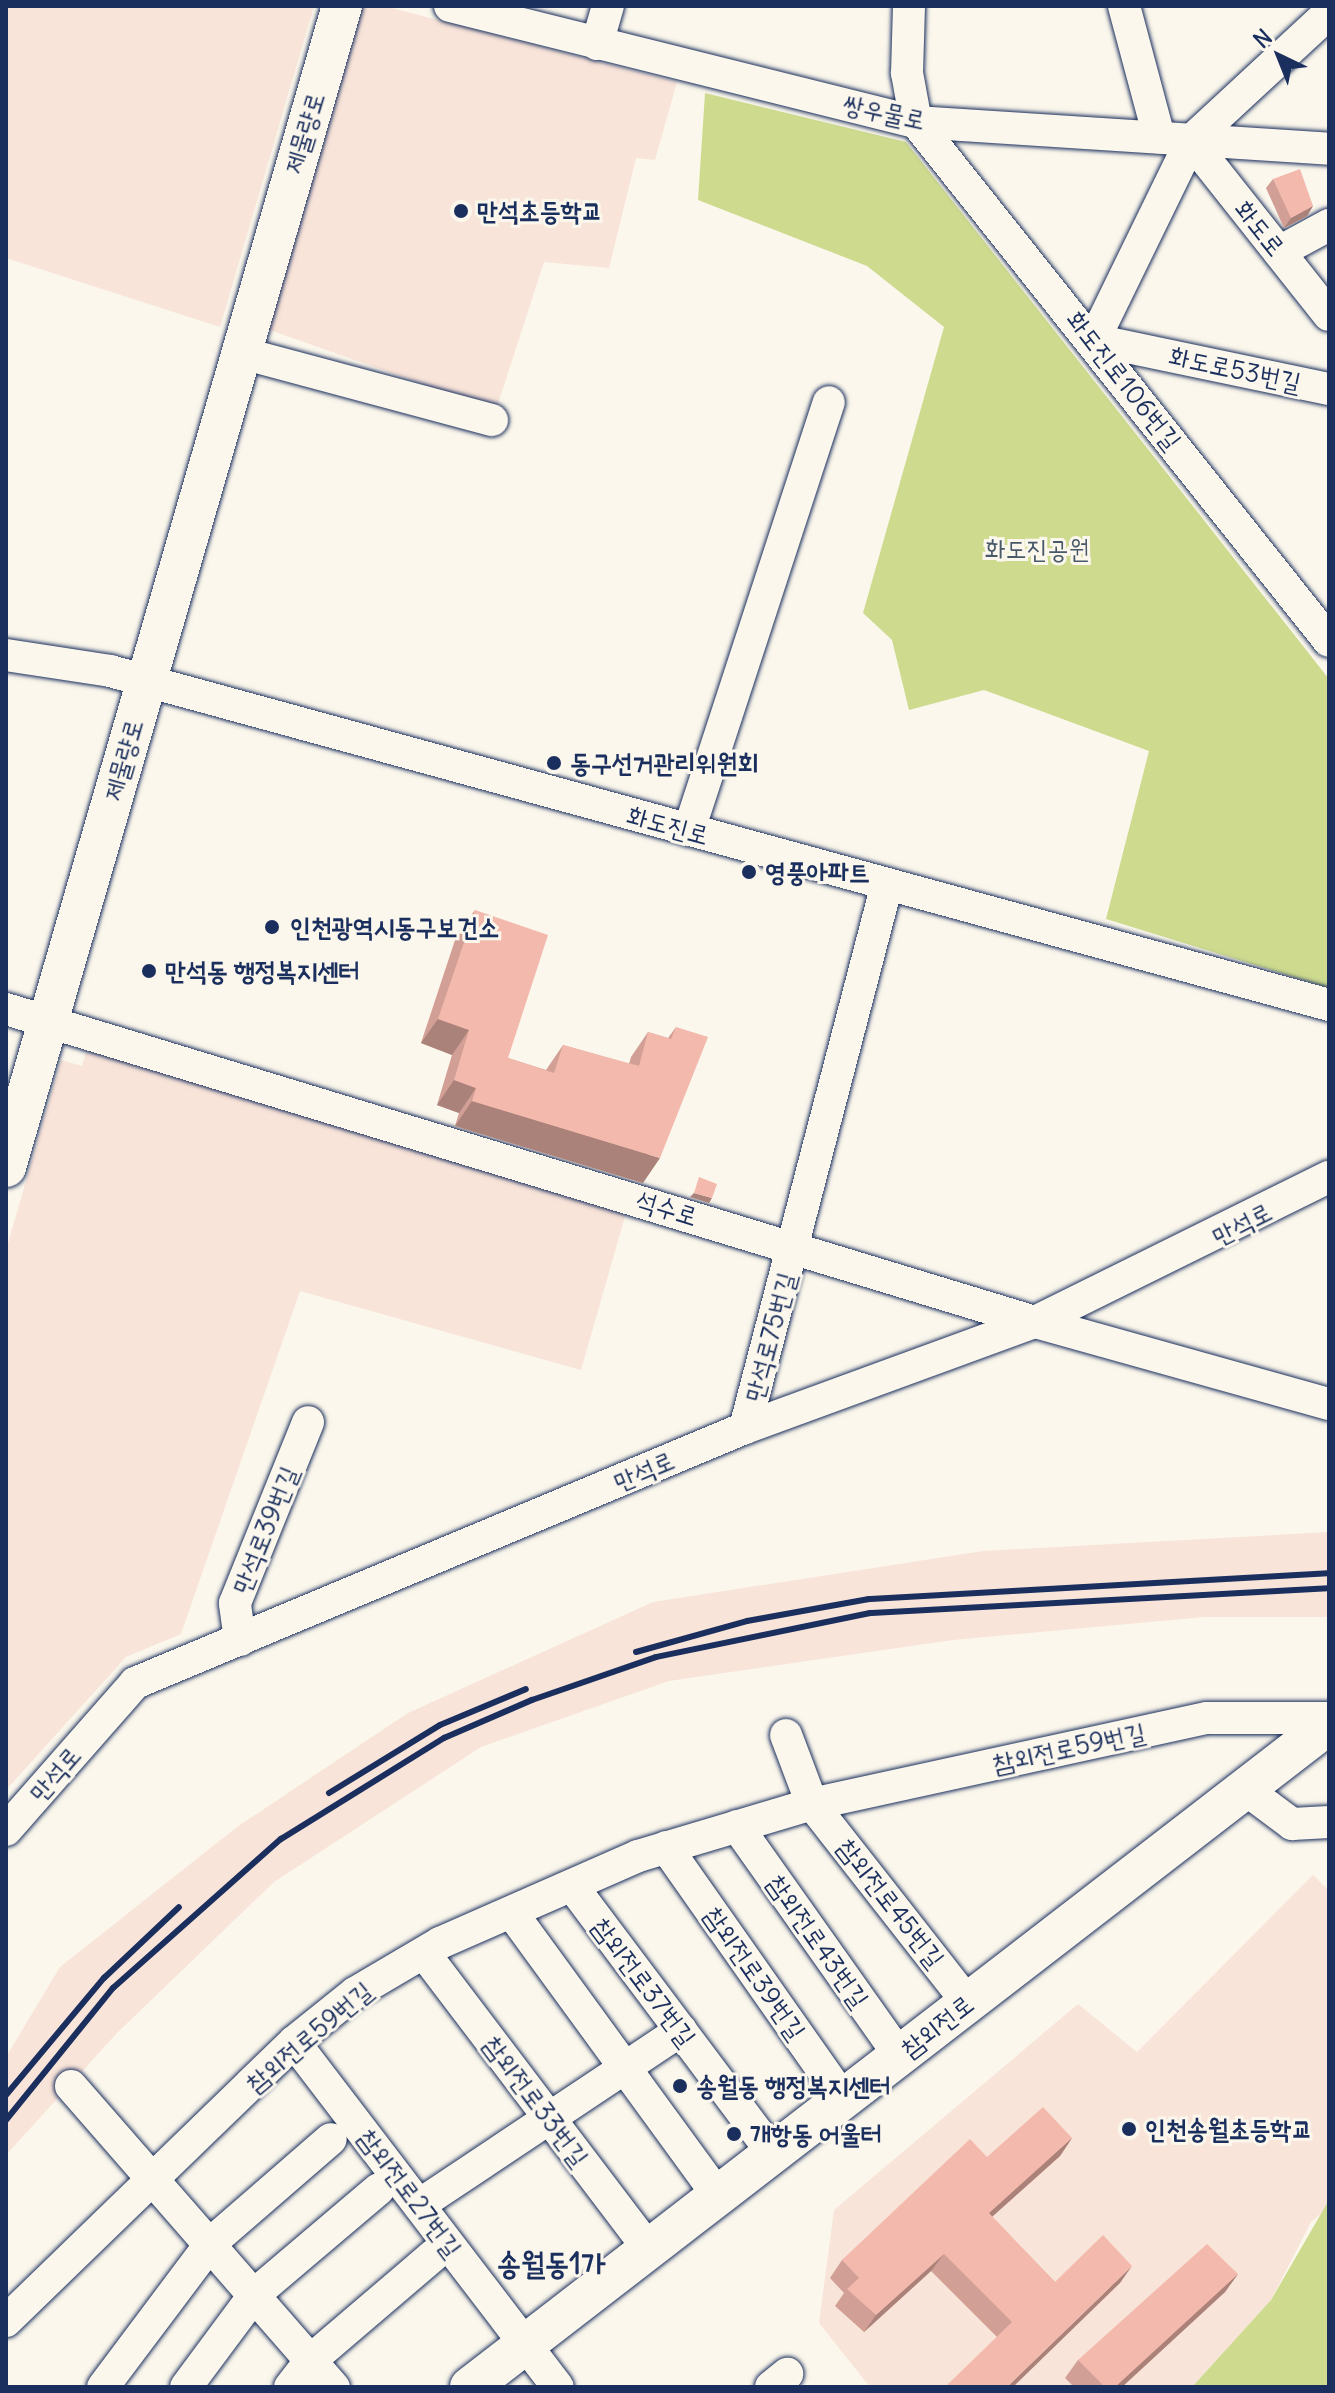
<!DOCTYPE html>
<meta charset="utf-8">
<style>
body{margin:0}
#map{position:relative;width:1335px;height:2393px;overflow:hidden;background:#fbf7ec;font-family:Delius,"Poor Story",sans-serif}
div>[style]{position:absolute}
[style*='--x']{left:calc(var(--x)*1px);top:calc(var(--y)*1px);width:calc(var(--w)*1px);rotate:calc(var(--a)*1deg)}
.built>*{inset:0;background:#f9e4d9}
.green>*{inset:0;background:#cedb8f}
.roads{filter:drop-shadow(0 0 2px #1b2f5e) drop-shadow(0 0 2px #1b2f5e)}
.minor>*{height:32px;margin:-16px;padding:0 16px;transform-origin:16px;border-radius:16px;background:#fbf7ec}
.major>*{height:40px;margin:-20px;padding:0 20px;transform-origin:20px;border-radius:20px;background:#fbf7ec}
.rail>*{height:6px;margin:-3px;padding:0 3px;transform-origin:3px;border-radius:3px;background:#1b2f5e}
.wall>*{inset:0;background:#d19f95}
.shaded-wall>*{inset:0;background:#aa8279}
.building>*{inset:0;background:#f3b9ad}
.dots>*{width:22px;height:22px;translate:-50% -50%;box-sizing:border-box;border:4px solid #fbf7ec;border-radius:50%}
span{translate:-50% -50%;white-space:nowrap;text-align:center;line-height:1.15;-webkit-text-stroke:6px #fbf7ec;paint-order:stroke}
.street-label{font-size:26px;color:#1b2f5e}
.poi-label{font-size:26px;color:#1b2f5e;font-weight:700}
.left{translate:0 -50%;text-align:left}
.park-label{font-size:26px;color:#485a6a}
.quarter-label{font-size:30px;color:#1b2f5e;font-weight:700}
.frame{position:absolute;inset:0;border:8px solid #1b2f5e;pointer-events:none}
.north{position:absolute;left:1239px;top:16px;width:80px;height:80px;-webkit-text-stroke:6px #fbf7ec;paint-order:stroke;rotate:317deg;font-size:22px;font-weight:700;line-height:32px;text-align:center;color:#1b2f5e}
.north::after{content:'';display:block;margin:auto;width:28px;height:36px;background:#1b2f5e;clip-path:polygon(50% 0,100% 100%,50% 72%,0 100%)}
</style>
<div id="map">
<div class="built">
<i style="clip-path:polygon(6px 6px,314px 6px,220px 327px,6px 258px)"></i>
<i style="clip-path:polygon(354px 6px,384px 6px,677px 82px,655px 160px,636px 158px,609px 268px,544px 262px,496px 410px,267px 329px)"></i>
<i style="clip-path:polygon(88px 1046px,630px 1199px,581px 1370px,300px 1291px,181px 1634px,126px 1657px,6px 1790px,6px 1250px,61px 1060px,82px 1066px)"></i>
<i style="clip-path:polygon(1329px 1532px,1329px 1617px,1204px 1617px,953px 1640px,669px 1681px,481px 1747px,274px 1882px,117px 2033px,6px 2155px,6px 2057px,60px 1967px,237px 1827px,408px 1713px,653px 1602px,983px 1551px)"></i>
<i style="clip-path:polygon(1313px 1875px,1329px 1891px,1329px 2207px,1311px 2222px,1271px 2300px,1192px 2387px,870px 2387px,819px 2323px,834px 2210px,1078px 2004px,1137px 2052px)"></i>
</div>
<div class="green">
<i style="clip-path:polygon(705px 93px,906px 142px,1329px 679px,1329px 988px,1106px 919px,1149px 751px,984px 690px,909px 710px,892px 640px,863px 613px,944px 327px,867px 266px,698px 200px)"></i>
<i style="clip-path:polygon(1329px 2200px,1329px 2387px,1192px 2387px,1271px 2300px)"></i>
</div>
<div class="roads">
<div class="minor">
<i style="--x:450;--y:6;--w:480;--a:14"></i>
<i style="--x:916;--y:122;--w:414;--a:3.7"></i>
<i style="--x:909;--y:6;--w:67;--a:91.7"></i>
<i style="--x:907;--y:73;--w:50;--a:79.6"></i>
<i style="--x:916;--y:122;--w:663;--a:51.49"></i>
<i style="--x:1124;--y:6;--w:136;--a:75"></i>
<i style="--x:1329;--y:13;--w:188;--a:137.2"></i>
<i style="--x:1191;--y:141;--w:221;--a:116"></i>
<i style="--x:1094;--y:340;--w:240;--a:11.8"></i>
<i style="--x:597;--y:44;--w:40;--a:-74"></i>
<i style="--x:1191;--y:141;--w:222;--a:51.6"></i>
<i style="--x:1279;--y:252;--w:57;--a:-28.4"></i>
<i style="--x:238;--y:352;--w:263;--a:15"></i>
<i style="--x:6;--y:655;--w:105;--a:8.7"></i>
<i style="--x:110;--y:671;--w:1264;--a:15.32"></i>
<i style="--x:689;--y:830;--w:450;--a:-71.9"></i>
<i style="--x:6;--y:1009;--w:1076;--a:16.92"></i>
<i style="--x:1035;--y:1322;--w:305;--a:15.6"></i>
<i style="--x:745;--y:1428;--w:562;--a:-75.37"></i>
<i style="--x:240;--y:1640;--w:37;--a:-98"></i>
<i style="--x:235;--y:1603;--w:195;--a:-68"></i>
<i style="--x:786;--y:1735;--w:74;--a:69.4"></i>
<i style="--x:812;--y:1804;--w:253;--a:51.9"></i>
<i style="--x:1245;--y:1789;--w:59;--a:36.7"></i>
<i style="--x:1292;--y:1824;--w:37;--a:-3"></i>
<i style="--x:737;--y:1826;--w:282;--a:54.7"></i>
<i style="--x:6;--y:1830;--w:196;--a:-48.7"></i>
<i style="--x:135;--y:1683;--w:661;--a:-22.69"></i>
<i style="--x:745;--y:1428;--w:309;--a:-20.1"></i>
<i style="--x:1035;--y:1322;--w:328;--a:-26.3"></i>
<i style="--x:666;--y:1847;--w:308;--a:54.9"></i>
<i style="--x:573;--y:1887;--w:333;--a:53.1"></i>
<i style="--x:512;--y:1913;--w:349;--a:53.9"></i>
<i style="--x:424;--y:1953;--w:372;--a:52.8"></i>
<i style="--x:294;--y:2042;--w:434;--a:52.6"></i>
<i style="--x:71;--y:2086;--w:400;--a:48.9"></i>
<i style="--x:419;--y:2205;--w:315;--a:-33.7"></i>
<i style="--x:6;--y:2321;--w:401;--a:-44.1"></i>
<i style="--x:294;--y:2042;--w:78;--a:-38.8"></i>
<i style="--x:355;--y:1993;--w:99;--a:-30.5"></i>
<i style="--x:440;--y:1943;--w:216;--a:-23.7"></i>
<i style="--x:638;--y:1856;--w:182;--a:-16.6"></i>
<i style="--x:812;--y:1804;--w:404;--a:-12.3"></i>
<i style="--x:1207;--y:1718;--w:122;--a:0"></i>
<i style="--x:103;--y:2387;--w:181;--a:-53.1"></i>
<i style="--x:212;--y:2242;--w:157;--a:-40.9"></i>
<i style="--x:186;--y:2387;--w:116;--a:-53.4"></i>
<i style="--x:255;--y:2294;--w:162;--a:-40.3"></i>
<i style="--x:290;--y:2387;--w:34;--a:-52"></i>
<i style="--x:311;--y:2360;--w:162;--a:-40.5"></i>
<i style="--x:771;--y:2387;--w:21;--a:-39"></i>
</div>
<div class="major">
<i style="--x:6;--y:1167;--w:1209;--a:-73.86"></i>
<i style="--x:470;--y:2387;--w:1085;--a:-37.66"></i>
</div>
</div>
<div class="rail">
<i style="--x:636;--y:1652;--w:115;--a:-15.6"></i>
<i style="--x:747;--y:1621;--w:124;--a:-10.2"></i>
<i style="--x:869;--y:1599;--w:461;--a:-3.2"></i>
<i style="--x:329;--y:1793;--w:130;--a:-31.5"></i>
<i style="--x:440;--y:1725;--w:93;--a:-22.7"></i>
<i style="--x:6;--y:2095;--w:153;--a:-50.1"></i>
<i style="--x:104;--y:1978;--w:103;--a:-43.4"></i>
<i style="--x:6;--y:2120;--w:170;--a:-51"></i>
<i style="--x:113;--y:1988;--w:225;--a:-41.6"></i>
<i style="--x:281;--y:1839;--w:192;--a:-31.8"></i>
<i style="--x:444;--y:1738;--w:96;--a:-23.4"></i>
<i style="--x:532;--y:1700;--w:131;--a:-19.1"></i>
<i style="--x:656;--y:1657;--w:218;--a:-11.6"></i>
<i style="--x:870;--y:1613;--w:460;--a:-3.1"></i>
</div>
<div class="wall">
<i style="clip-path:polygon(1273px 179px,1313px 206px,1307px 216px,1284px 228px,1266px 188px)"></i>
<i style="clip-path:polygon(475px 910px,508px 1058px,546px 1070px,563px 1045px,629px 1064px,631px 1057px,648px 1032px,668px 1038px,676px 1027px,643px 1183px,455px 1126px,459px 1113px,437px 1105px,452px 1055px,421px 1043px,457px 934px)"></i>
<i style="clip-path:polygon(1072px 2138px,1060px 2156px,992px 2217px,1055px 2282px,1120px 2283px,997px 2337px,931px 2271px,864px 2332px,835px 2306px,844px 2293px,830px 2278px,842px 2260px,987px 2157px)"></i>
<i style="clip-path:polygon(1238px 2274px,1225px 2292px,1122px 2387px,1074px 2387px,1065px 2378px,1078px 2360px)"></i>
</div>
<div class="shaded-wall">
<i style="clip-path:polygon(1313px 206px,1307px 216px,1284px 228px,1291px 218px)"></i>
<i style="clip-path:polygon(438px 1019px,469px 1030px,452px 1055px,421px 1043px)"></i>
<i style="clip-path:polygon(454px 1080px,476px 1088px,459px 1113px,437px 1105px)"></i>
<i style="clip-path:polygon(472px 1101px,660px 1158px,643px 1183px,455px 1126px)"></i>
<i style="clip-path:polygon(694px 1193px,712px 1198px,709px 1203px,690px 1197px)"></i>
<i style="clip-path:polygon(1072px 2138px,1060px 2156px,976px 2231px,989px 2213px)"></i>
<i style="clip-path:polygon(944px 2254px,931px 2271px,864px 2332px,876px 2315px)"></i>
<i style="clip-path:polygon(1132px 2266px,1120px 2283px,1013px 2387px,1007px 2387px)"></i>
<i style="clip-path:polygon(1238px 2274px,1225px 2292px,1122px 2387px,1115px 2387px)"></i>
</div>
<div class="building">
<i style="clip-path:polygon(1300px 169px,1313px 206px,1291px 218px,1273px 179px)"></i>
<i style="clip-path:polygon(475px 910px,548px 935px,508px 1058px,554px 1073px,563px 1045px,639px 1066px,648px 1032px,671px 1039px,676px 1027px,708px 1037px,660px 1158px,472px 1101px,476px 1088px,454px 1080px,469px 1030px,438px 1019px)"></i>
<i style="clip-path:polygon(699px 1177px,717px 1184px,712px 1198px,694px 1193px)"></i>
<i style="clip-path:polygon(1043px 2107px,1072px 2138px,989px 2213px,1055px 2282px,1103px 2235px,1132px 2266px,1007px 2387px,945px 2387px,1012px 2322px,944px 2254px,876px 2315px,847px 2289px,859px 2278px,842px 2260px,970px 2139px,987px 2157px)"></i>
<i style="clip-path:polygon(1207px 2244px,1238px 2274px,1115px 2387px,1105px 2387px,1078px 2360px)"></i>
</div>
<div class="dots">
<i style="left:461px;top:211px;background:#1b2f5e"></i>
<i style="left:554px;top:763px;background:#1b2f5e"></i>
<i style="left:749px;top:872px;background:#1b2f5e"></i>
<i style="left:272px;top:927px;background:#1b2f5e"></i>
<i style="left:149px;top:971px;background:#1b2f5e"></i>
<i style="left:680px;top:2086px;background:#1b2f5e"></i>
<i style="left:1129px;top:2129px;background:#1b2f5e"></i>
<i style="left:734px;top:2134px;background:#1b2f5e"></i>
</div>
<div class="street-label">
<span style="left:884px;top:112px;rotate:12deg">쌍우물로</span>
<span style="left:304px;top:133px;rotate:-73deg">제물량로</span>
<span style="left:1260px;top:228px;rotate:51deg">화도로</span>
<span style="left:1235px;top:369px;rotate:12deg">화도로53번길</span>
<span style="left:1124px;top:380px;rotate:52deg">화도진로106번길</span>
<span style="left:123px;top:760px;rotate:-74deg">제물량로</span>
<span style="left:668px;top:825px;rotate:15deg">화도진로</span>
<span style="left:667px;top:1208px;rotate:17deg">석수로</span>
<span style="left:1242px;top:1224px;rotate:-27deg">만석로</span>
<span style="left:770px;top:1337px;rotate:-75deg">만석로75번길</span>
<span style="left:644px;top:1471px;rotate:-23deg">만석로</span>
<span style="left:265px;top:1530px;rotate:-68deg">만석로39번길</span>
<span style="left:1069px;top:1748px;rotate:-12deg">참외전로59번길</span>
<span style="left:55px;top:1774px;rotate:-49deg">만석로</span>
<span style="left:891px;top:1903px;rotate:52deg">참외전로45번길</span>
<span style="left:818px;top:1941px;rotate:55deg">참외전로43번길</span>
<span style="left:755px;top:1973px;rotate:55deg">참외전로39번길</span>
<span style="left:644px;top:1982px;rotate:53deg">참외전로37번길</span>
<span style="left:937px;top:2026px;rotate:-38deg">참외전로</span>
<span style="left:309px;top:2037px;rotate:-40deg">참외전로59번길</span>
<span style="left:536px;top:2101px;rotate:53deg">참외전로33번길</span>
<span style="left:410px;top:2193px;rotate:53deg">참외전로27번길</span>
</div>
<div class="poi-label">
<span class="left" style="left:477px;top:211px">만석초등학교</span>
<span class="left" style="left:570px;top:763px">동구선거관리위원회</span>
<span class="left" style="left:765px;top:872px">영풍아파트</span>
<span class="left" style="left:290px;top:927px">인천광역시동구보건소</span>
<span class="left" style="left:165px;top:971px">만석동 행정복지센터</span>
<span class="left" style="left:696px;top:2086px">송월동 행정복지센터</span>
<span class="left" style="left:1145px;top:2129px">인천송월초등학교</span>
<span class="left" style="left:750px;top:2134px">개항동 어울터</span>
</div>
<div class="park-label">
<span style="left:1037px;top:549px">화도진공원</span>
</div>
<div class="quarter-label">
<span style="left:551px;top:2263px">송월동1가</span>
</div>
<div class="frame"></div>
<div class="north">N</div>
</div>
